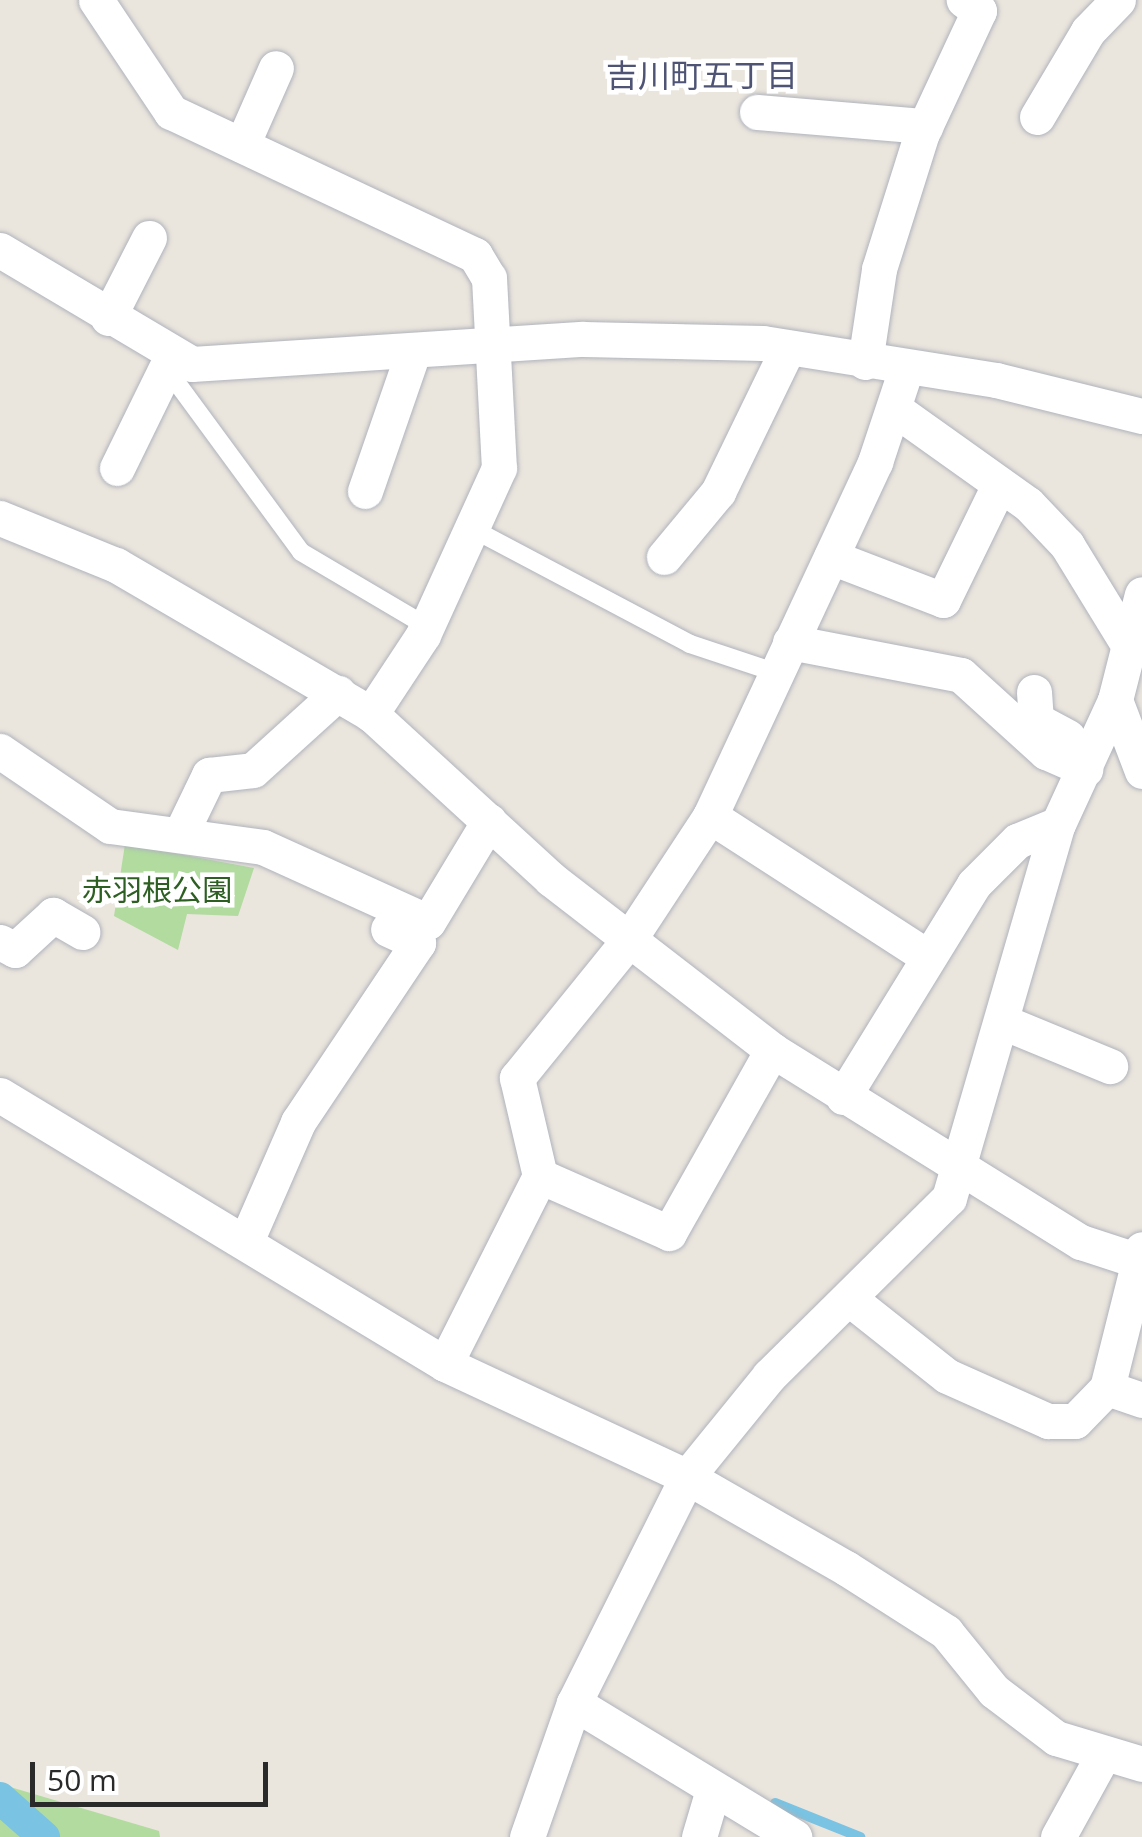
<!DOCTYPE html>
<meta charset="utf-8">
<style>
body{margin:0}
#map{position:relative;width:1142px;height:1837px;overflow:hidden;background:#eae5dd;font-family:"Open Sans","Noto Sans JP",sans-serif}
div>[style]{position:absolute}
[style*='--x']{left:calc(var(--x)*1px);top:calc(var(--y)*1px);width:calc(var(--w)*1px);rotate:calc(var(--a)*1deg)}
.green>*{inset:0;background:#b1db9f}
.stream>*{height:10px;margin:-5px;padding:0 5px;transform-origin:5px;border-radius:5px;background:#7ac3e2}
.canal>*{height:32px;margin:-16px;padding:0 16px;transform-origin:16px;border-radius:16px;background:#7ac3e2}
.roads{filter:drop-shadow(0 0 2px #b0b3bc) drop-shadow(0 0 2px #b0b3bc)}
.lane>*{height:18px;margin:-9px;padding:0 9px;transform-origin:9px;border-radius:9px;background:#fff}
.street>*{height:35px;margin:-17.5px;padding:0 17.5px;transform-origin:17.5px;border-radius:17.5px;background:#fff}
span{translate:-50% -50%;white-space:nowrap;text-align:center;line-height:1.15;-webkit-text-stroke:9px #fff;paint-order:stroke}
.park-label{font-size:30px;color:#2c5f21}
.neighbourhood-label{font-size:32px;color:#4f5475}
.scale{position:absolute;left:30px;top:1762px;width:238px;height:45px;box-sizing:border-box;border:5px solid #2a2a2a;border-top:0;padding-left:12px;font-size:30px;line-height:35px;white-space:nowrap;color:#2a2a2a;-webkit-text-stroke:8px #fff;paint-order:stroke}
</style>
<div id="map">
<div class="green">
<i style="clip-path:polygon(125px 844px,254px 868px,238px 916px,187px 914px,178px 950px,114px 916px)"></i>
<i style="clip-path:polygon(0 1784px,159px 1831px,160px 1837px,0 1837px)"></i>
</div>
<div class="stream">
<i style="--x:775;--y:1803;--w:92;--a:21.8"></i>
</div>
<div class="canal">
<i style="--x:0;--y:1798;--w:59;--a:41.6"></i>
</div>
<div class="roads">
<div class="lane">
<i style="--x:166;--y:368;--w:228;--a:53.7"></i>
<i style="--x:301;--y:552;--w:145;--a:30.6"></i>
<i style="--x:471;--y:528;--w:248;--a:27.9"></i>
<i style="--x:690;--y:644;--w:92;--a:18.4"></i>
</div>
<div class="street">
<i style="--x:96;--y:0;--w:135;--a:56.2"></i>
<i style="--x:171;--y:112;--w:336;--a:25.2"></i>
<i style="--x:475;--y:255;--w:27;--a:59"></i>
<i style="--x:489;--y:278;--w:190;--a:87"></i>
<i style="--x:499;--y:468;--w:183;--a:114.5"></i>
<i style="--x:423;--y:635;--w:95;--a:123.4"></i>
<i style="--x:757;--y:112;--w:169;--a:4.8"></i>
<i style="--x:1037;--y:117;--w:100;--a:-59.3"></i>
<i style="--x:1088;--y:31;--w:43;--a:-45.9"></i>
<i style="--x:242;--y:145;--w:84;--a:-66.2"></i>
<i style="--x:0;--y:250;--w:223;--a:30.7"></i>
<i style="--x:192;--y:364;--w:392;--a:-3.7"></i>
<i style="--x:583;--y:339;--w:180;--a:1.3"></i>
<i style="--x:763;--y:343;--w:236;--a:9"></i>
<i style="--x:996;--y:380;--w:150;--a:13.9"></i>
<i style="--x:108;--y:318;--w:90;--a:-62.9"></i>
<i style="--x:865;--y:362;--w:94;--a:-81.4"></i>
<i style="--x:879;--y:269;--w:143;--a:-72.5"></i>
<i style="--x:922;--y:133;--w:135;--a:-65"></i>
<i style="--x:979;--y:11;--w:19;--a:-144"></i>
<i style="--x:896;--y:410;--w:162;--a:35.5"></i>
<i style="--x:1028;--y:504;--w:57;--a:46.4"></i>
<i style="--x:1067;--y:545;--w:109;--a:58.5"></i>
<i style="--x:117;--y:468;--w:111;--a:-63.9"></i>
<i style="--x:365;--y:491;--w:147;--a:-70.9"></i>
<i style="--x:0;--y:518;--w:125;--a:22.1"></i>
<i style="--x:116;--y:565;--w:295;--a:30.3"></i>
<i style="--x:371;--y:714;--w:244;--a:42.5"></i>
<i style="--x:551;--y:879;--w:279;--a:37.7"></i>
<i style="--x:772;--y:1050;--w:364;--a:31.9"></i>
<i style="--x:1081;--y:1242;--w:55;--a:18.1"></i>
<i style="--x:664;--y:557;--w:85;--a:-50.3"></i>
<i style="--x:718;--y:492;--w:160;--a:-64.1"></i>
<i style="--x:831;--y:557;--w:120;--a:21"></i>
<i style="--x:943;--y:600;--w:128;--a:-64"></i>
<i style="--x:790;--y:642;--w:174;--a:10.9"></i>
<i style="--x:961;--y:675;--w:115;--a:42.2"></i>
<i style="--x:1046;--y:752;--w:43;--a:23.6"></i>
<i style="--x:1034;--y:692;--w:28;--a:86"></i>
<i style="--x:1036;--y:720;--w:36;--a:28"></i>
<i style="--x:1115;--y:700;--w:76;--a:69.2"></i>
<i style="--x:0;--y:751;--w:133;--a:34.3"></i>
<i style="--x:110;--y:826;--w:154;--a:7.8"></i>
<i style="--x:263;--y:847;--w:181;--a:24.4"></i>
<i style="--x:428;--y:922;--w:118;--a:-58.9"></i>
<i style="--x:710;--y:816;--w:257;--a:32.9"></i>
<i style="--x:180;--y:835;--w:67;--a:-64.2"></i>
<i style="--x:209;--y:775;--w:44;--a:-6.5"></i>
<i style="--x:253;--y:770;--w:115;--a:-42.2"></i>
<i style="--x:0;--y:942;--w:17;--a:28"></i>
<i style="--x:15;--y:950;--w:52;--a:-42.6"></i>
<i style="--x:53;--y:915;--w:34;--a:30"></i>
<i style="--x:1003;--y:1022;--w:116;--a:22.4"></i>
<i style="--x:0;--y:1095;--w:520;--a:31.15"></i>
<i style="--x:445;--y:1364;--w:267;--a:25"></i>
<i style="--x:687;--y:1477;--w:183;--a:29.8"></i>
<i style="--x:846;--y:1568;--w:119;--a:32.6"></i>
<i style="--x:946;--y:1632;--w:76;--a:50.9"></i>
<i style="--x:994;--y:1691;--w:78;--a:37.2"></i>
<i style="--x:1056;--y:1738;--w:90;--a:16.8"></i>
<i style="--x:843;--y:1097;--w:250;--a:-58.4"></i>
<i style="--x:974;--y:884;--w:61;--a:-45"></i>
<i style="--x:1017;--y:841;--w:44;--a:-22.5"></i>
<i style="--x:540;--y:1176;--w:141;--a:23.8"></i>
<i style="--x:669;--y:1233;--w:210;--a:-60.6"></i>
<i style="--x:247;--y:1239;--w:128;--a:-66.4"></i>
<i style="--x:298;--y:1122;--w:216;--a:-56.2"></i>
<i style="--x:418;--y:943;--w:33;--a:-155"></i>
<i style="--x:851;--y:1300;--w:122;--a:38.4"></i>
<i style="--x:947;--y:1376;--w:111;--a:24"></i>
<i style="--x:1048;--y:1421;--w:27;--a:0"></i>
<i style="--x:1075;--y:1421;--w:46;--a:-45.9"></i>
<i style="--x:1107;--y:1388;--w:143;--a:-75.9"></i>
<i style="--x:445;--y:1364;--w:211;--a:-63.2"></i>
<i style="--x:540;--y:1176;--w:101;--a:-103.2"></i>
<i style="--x:517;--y:1078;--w:176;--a:-51"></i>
<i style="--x:628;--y:941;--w:149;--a:-56.7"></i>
<i style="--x:710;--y:816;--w:391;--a:-65"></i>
<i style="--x:875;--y:462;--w:98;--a:-71.6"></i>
<i style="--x:1107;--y:1388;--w:37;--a:19"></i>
<i style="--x:574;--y:1703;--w:258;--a:31.3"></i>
<i style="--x:527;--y:1837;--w:142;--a:-70.7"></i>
<i style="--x:574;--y:1703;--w:253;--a:-63.4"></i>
<i style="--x:687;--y:1477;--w:130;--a:-50.9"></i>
<i style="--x:769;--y:1376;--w:253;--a:-44.7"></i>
<i style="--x:949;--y:1198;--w:390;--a:-73.8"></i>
<i style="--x:1058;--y:824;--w:136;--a:-65.3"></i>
<i style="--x:1115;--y:700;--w:109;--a:-75.7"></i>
<i style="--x:699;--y:1837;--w:46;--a:-73.5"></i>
<i style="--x:1058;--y:1837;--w:94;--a:-61.2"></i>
</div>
</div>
<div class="park-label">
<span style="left:157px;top:890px">赤羽根公園</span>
</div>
<div class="neighbourhood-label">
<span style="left:702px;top:75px">吉川町五丁目</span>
</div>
<div class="scale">50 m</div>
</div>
